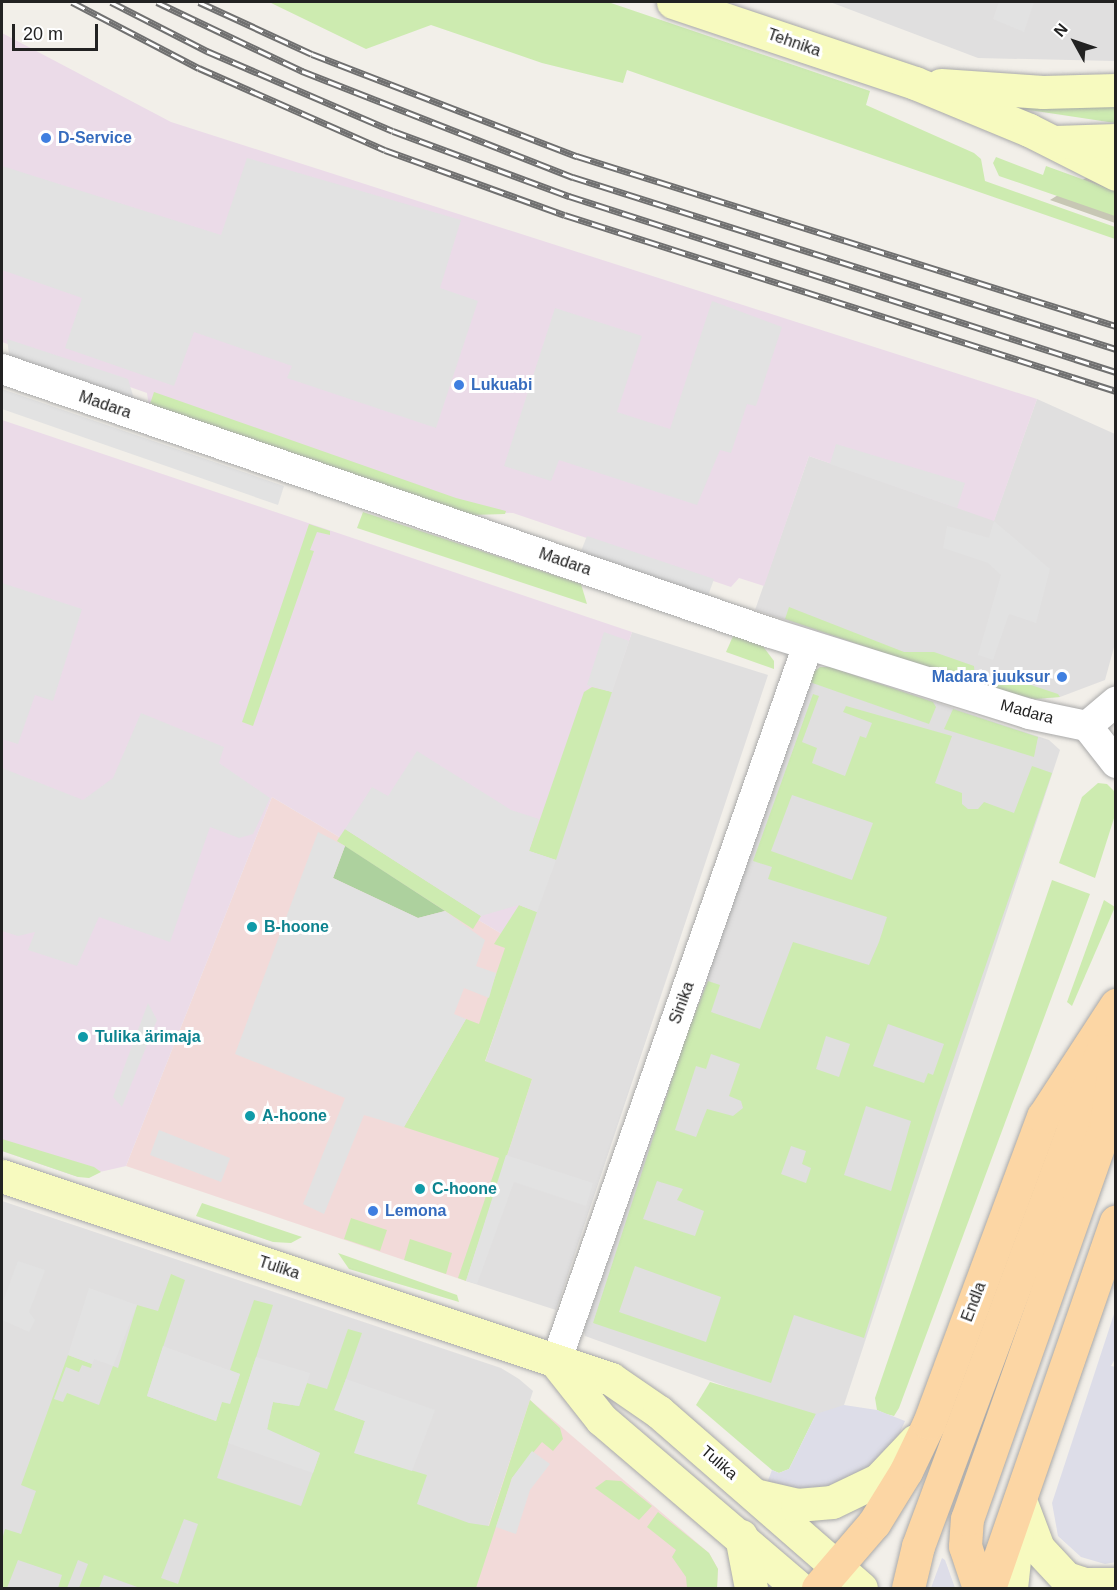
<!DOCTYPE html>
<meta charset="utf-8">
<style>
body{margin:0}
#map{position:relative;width:1117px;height:1590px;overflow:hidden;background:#f2efe9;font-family:Arial,sans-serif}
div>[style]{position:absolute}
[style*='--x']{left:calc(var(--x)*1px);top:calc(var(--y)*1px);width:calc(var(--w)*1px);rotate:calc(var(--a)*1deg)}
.residential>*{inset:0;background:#e0dfdf}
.commercial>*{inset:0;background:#f2dad9}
.industrial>*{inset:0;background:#ebdbe8}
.construction>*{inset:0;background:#c7c7b4}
.grass>*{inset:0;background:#cdebb0}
.forest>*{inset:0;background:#add19e}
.parking>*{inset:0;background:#e2e2e2}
.plaza>*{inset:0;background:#dddde8}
.roads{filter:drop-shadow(0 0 2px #a9a9a9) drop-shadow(0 0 2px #a9a9a9)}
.street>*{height:30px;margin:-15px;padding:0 15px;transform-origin:15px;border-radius:15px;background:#fff}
.secondary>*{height:33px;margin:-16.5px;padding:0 16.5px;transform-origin:16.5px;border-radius:16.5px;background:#f7fabf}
.primary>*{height:33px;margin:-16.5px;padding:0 16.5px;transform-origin:16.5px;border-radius:16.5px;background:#fcd6a4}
.rail>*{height:7px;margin-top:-3.5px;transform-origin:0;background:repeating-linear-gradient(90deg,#fff 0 14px,#707070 0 28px);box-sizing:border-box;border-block:2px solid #707070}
.dots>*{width:16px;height:16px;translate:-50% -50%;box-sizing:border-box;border:3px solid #fff;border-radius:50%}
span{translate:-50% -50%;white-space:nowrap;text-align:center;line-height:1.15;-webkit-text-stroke:6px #fff;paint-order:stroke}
.street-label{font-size:16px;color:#222}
.shop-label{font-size:16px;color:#366cbe;font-weight:700}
.left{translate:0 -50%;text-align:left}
.right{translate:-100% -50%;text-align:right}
.culture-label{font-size:16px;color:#0d838f;font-weight:700}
.frame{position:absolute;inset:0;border:3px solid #222;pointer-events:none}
.north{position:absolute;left:1045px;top:12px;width:60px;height:60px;-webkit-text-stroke:4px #fff;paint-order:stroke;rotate:310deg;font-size:16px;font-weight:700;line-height:24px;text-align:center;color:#222}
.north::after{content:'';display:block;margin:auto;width:21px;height:27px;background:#222;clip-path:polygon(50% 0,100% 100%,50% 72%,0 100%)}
.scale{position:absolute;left:12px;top:24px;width:86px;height:27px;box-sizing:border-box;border:3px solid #222;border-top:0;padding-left:8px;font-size:18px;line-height:21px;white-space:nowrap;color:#222;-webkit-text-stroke:4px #fff;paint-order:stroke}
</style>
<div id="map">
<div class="residential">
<i style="clip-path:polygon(830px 2px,1115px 2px,1115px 61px,978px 58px)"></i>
<i style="clip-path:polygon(1037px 399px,1115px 434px,1116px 640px,1105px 680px,1060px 697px,1035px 699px,991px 689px,755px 610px,809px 456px,994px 520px)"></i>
<i style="clip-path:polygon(632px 632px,768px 675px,556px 1310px,466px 1281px,532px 1079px,485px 1062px)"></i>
<i style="clip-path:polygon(820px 667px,830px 667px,1049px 740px,1060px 750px,844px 1405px,828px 1423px,585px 1336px,584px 1330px,804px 680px)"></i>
<i style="clip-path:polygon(2px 1201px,501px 1368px,519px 1379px,533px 1391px,468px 1588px,2px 1588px)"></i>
</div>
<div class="commercial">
<i style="clip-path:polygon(272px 797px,524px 947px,485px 1061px,532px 1079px,466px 1281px,126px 1166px)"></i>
<i style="clip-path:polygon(530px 1400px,709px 1553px,718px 1569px,717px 1588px,468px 1588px)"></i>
</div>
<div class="industrial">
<i style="clip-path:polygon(2px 33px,171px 122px,1037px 399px,994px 521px,809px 456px,764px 586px,739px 578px,731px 587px,513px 513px,458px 511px,149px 407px,147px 393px,2px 342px)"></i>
<i style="clip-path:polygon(2px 420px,632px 632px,524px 947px,272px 797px,126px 1166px,78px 1177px,2px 1151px)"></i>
</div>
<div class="construction">
<i style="clip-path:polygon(1115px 160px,1115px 223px,1050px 200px)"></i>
</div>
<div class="grass">
<i style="clip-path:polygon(269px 2px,608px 2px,870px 91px,866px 105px,974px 153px,981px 159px,985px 181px,1115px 227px,1115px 239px,627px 70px,623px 83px,542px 63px,431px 25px,366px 49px)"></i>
<i style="clip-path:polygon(1011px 101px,1115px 102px,1115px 123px,1010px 107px)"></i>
<i style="clip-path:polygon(996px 157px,1043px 175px,1046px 166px,1115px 191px,1115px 216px,999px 176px,993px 163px)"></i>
<i style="clip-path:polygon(154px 392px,456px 498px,506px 511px,505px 514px,472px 515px,149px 407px)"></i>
<i style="clip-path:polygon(363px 512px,581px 584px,587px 604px,357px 528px)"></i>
<i style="clip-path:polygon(309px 524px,330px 531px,330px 535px,317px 532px,310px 550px,314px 551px,253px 726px,242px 722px)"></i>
<i style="clip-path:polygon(789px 607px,904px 652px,934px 652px,974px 666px,975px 678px,969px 682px,785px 619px)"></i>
<i style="clip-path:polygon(734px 634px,762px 645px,774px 661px,774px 669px,726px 652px)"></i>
<i style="clip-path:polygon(820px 667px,830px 667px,933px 702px,936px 707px,929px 724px,804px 680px)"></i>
<i style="clip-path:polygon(995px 673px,1058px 694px,1060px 697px,1035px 699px,991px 689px,988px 685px)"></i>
<i style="clip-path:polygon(592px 687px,612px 692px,556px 860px,529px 851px,584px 692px)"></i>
<i style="clip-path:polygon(evenodd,813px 694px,819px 696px,802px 742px,817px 748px,812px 763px,845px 776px,860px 736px,866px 738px,872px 723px,843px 712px,846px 706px,952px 736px,935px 783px,962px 793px,962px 804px,968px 809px,978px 809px,984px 802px,1014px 813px,1032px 766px,1052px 773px,937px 1107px,864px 1338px,794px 1315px,771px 1383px,593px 1323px,687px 1033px,708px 981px,720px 985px,711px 1012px,760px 1029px,793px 942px,869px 965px,879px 942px,887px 917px,768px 879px,772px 867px,753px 861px,813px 694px,792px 795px,873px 823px,852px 880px,771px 851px,792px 795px,813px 694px,888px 1024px,944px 1044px,933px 1075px,928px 1073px,924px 1083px,873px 1066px,888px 1024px,813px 694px,826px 1036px,850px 1044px,839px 1077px,816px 1069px,826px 1036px,813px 694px,711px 1054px,740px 1064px,729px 1096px,741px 1101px,743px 1108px,733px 1116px,707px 1109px,696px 1137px,675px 1130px,696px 1066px,706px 1069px,711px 1054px,813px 694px,866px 1106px,911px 1121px,891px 1191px,844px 1175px,866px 1106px,813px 694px,791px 1146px,806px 1151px,802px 1164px,811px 1168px,806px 1183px,781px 1174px,791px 1146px,813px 694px,657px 1181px,683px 1189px,677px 1200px,704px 1211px,695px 1236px,643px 1219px,657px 1181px,813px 694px,635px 1266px,721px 1297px,706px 1342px,619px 1312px,635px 1266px)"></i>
<i style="clip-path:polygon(953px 709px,1038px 737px,1034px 757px,944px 729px)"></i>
<i style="clip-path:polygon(1098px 783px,1107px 784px,1115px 792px,1116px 812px,1095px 878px,1059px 863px,1082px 797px)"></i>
<i style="clip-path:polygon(345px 829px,481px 916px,473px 929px,337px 841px)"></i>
<i style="clip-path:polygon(1052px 880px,1090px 894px,899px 1408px,894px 1416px,886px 1414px,877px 1410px,875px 1398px)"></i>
<i style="clip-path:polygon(1104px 900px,1115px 907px,1072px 1006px,1067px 1002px)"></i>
<i style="clip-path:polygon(519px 905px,537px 912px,485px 1061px,532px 1079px,466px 1281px,458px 1278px,499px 1158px,404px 1127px,466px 1019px,479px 1024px,505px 948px,494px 944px)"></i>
<i style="clip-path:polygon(2px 1139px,94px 1167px,101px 1172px,89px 1178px,78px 1177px,2px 1151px)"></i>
<i style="clip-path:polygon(202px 1203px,302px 1237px,291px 1243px,273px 1242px,196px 1216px)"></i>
<i style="clip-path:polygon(351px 1218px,387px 1230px,380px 1251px,344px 1239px)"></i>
<i style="clip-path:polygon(410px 1239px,452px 1253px,446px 1274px,404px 1260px)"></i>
<i style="clip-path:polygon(338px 1253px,457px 1295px,459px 1302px,349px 1269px)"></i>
<i style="clip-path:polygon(evenodd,171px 1274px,185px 1280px,147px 1396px,216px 1421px,222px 1401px,230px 1403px,240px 1374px,230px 1370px,254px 1300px,273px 1305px,217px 1478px,301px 1506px,320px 1453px,267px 1430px,273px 1402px,299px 1406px,307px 1383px,327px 1389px,348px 1329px,362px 1333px,335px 1410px,365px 1421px,355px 1453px,427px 1475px,417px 1504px,469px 1523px,489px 1526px,530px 1400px,560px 1428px,563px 1439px,553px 1451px,542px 1442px,512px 1478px,476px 1588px,140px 1588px,104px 1575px,99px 1588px,79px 1588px,88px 1564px,78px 1560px,67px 1588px,58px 1588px,62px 1575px,18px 1560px,7px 1588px,2px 1588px,2px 1540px,5px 1529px,21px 1534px,36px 1491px,21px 1485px,68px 1355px,92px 1364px,91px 1368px,82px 1365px,79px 1372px,66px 1367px,54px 1399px,63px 1402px,67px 1393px,99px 1405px,113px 1366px,118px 1368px,137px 1305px,158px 1311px,171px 1274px,184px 1519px,198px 1524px,178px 1584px,161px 1578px,184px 1519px)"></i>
<i style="clip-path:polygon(710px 1382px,816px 1414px,789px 1469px,779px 1473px,772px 1470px,696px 1405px)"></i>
<i style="clip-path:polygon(606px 1480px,621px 1481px,652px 1506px,639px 1520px,595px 1488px)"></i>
<i style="clip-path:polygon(658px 1512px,709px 1553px,718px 1569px,717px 1588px,687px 1588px,686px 1577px,672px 1557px,676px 1550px,647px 1527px)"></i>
</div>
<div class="forest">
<i style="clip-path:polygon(345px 846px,445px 911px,418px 918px,333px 878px)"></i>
</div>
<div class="parking">
<i style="clip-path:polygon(999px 2px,1034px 2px,1024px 32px,993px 19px)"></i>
<i style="clip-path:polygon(247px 158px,461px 220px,440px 288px,478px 301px,436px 428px,287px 378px,292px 366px,194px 332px,174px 386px,65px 348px,82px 298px,2px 270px,2px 166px,221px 235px)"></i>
<i style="clip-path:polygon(712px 301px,782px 327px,756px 406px,747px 404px,731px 453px,720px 450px,697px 505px,559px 460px,551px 481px,504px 466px,555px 308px,642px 336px,617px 412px,670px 429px)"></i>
<i style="clip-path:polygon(7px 339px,128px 379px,135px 402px,10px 362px)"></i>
<i style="clip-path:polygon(2px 389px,284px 486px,278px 505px,2px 409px)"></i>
<i style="clip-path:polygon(836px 444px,965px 483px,957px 508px,830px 464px)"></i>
<i style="clip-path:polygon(994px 521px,1050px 569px,1036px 623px,1009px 614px,993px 660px,978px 655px,1001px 575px,988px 563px,943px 548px,947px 526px,989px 538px)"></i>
<i style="clip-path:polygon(587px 536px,714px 579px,708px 596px,579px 556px)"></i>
<i style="clip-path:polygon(2px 583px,82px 609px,53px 701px,35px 695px,18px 744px,2px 739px)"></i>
<i style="clip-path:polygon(604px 632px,629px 641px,612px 692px,587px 685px)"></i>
<i style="clip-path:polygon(141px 713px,224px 747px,219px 763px,270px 798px,253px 834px,239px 838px,210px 827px,170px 942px,99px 917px,77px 966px,28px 950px,35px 932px,18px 936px,2px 931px,2px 768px,83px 800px,113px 778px)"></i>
<i style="clip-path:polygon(417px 751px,511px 810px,539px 819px,529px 851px,556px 860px,537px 912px,519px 905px,481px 916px,345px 829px,372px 787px,388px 796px)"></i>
<i style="clip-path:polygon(318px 832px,345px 846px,333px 878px,418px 918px,445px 911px,485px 940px,476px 966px,496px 973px,489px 998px,464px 988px,454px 1014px,466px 1019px,404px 1127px,364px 1115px,324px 1214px,303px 1204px,345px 1098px,235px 1054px)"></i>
<i style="clip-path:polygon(148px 1003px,157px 1020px,122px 1107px,113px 1097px)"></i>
<i style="clip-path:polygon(159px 1130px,230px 1158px,221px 1182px,150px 1155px)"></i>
<i style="clip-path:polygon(506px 1155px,593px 1183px,586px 1206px,514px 1182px,477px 1284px,466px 1281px)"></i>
<i style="clip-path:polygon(18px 1261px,45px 1270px,29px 1312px,35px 1320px,29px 1332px,2px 1320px,2px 1304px)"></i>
<i style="clip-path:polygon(89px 1288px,137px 1305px,113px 1366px,94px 1359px,92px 1364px,68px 1355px)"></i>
<i style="clip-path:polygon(163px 1346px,240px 1374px,230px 1404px,222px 1402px,216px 1421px,147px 1396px)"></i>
<i style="clip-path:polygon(256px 1357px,310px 1373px,299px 1406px,273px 1402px,267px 1429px,320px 1453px,313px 1473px,228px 1443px)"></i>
<i style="clip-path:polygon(346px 1379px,435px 1410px,412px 1471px,354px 1453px,365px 1421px,334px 1410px)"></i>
<i style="clip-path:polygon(532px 1451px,550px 1464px,530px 1490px,516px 1534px,496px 1527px,512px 1478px)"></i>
</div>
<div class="plaza">
<i style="clip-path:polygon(1115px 1311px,1115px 1359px,1111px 1366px,1116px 1367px,1116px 1562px,1105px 1564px,1081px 1557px,1058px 1536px,1052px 1503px)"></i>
<i style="clip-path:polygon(844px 1405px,877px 1410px,905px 1421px,886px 1463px,813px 1493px,767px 1483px,772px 1470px,779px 1473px,789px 1469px,816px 1414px)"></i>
<i style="clip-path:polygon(942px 1558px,945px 1560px,955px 1588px,931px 1588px)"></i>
</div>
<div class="roads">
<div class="street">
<i style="--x:2;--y:369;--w:813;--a:18.95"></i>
<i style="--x:771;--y:633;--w:270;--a:17.4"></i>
<i style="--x:1029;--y:714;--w:59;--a:11.7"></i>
<i style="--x:1087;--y:726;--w:47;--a:51.9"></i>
<i style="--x:1087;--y:726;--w:38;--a:-40"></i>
<i style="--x:556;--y:1362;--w:760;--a:-70.64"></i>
</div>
<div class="secondary">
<i style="--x:673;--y:2;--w:255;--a:18.5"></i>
<i style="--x:915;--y:83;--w:123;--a:22.4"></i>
<i style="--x:1029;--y:130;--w:97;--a:26.8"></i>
<i style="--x:941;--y:85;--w:102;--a:3.9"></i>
<i style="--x:1043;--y:92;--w:73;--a:-1.6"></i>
<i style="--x:1054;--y:142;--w:62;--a:-1.8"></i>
<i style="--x:2;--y:1176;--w:642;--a:18.43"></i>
<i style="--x:611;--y:1379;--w:58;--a:34.5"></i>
<i style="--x:659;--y:1412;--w:268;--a:41.1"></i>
<i style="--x:556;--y:1362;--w:73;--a:51.7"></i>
<i style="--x:601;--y:1419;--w:260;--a:40.5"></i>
<i style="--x:759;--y:1496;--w:39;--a:13"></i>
<i style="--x:797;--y:1505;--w:35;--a:-5"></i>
<i style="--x:832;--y:1502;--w:51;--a:-25.6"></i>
<i style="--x:878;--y:1480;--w:54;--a:-46.5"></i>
<i style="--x:1020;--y:1500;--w:51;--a:69.4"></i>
<i style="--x:1038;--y:1548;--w:41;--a:47"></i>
<i style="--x:1066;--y:1578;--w:20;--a:18"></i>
<i style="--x:1085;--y:1584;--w:31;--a:0"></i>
<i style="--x:741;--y:1536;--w:53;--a:79.1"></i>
<i style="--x:1011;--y:1588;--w:66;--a:-83.9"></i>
</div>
<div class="primary">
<i style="--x:818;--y:1588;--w:86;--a:-49.3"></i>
<i style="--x:874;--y:1523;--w:61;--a:-58.4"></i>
<i style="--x:906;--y:1471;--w:53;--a:-64.4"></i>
<i style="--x:929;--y:1423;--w:327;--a:-69.6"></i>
<i style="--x:1043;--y:1117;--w:134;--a:-56.9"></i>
<i style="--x:908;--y:1588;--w:43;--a:-76.6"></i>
<i style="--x:918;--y:1546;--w:528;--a:-69.61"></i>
<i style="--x:979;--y:1588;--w:44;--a:-108.4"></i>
<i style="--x:965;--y:1546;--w:27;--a:-86"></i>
<i style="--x:967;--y:1519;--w:419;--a:-70.6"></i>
<i style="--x:1106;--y:1124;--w:70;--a:-81.8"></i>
<i style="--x:989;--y:1588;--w:388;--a:-70.9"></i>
</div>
</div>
<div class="rail">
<i style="--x:72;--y:2;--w:143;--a:27.5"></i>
<i style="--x:199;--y:68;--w:203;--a:23.8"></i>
<i style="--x:385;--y:150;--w:191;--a:19.9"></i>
<i style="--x:565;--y:215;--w:578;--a:17.71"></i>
<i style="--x:111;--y:2;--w:108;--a:27"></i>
<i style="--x:207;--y:51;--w:202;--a:23.3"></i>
<i style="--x:393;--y:131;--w:188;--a:20.3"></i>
<i style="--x:569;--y:196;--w:575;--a:17.84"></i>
<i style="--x:157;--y:2;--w:161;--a:25.4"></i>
<i style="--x:302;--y:71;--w:291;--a:21.4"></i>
<i style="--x:573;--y:177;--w:570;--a:17.58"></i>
<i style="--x:199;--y:2;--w:124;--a:24.7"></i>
<i style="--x:312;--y:54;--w:284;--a:21.1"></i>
<i style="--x:577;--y:156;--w:565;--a:17.51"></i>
</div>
<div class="dots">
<i style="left:46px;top:138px;background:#3f7fe0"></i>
<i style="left:459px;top:385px;background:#3f7fe0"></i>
<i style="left:1062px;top:677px;background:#3f7fe0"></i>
<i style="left:252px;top:927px;background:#0f9aa8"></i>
<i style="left:83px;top:1037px;background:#0f9aa8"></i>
<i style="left:250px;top:1116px;background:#0f9aa8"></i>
<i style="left:420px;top:1189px;background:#0f9aa8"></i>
<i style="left:373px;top:1211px;background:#3f7fe0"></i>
</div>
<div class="street-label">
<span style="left:794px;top:43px;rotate:19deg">Tehnika</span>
<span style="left:105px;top:405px;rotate:19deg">Madara</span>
<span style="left:565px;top:562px;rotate:19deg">Madara</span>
<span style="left:1027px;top:712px;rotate:15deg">Madara</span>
<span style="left:682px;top:1003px;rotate:-70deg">Sinika</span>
<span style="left:279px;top:1268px;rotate:18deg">Tulika</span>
<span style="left:974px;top:1302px;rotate:-69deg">Endla</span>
<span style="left:719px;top:1463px;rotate:41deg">Tulika</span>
</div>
<div class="shop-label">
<span class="left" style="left:58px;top:138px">D-Service</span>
<span class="left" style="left:471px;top:385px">Lukuabi</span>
<span class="right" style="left:1050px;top:677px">Madara juuksur</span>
<span class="left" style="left:385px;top:1211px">Lemona</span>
</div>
<div class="culture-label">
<span class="left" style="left:264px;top:927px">B-hoone</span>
<span class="left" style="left:95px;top:1037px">Tulika ärimaja</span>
<span class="left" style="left:262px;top:1116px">A-hoone</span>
<span class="left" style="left:432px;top:1189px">C-hoone</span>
</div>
<div class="frame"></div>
<div class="north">N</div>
<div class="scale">20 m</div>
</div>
